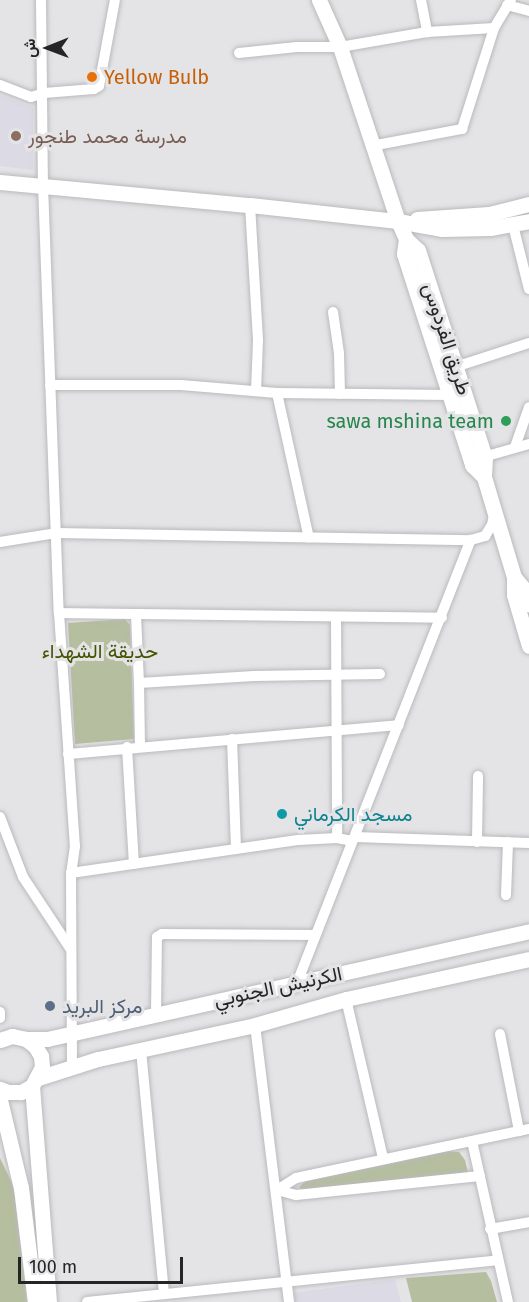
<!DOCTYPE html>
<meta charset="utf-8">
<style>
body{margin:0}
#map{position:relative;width:529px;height:1302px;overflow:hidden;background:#e4e4e7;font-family:"Fira Sans",Vazirmatn,sans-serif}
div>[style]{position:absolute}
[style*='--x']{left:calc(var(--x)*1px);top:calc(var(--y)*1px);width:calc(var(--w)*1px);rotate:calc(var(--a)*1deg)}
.built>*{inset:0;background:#dbdae5}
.green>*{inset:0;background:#b5be9e}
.roads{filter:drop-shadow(0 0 2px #bababd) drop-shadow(0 0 2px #bababd)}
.street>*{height:10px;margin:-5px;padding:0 5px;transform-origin:5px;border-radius:5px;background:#fff}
.secondary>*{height:15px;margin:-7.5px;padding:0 7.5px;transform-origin:7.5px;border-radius:7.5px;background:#fff}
.dots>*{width:16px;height:16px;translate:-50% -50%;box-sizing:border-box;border:3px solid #e4e4e7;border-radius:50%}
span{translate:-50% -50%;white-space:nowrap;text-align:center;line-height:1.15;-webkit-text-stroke:6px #e4e4e7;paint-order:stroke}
.food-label{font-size:20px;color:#c56008}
.left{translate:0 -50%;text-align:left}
.education-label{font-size:20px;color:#785e54}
.street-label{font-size:20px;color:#252526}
.leisure-label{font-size:20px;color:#27864d}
.right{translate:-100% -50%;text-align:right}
.park-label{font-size:20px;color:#435200}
.culture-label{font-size:20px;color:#0d838f}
.service-label{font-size:20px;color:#4e5e75}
.north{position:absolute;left:18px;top:18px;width:60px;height:60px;-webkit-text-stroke:4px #e4e4e7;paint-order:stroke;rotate:269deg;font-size:16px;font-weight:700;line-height:24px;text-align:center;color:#252526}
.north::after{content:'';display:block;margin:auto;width:21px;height:27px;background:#252526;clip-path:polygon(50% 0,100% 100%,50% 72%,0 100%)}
.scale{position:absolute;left:18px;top:1257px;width:165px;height:27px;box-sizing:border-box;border:3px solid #252526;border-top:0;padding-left:8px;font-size:18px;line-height:21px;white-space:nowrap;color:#252526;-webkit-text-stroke:4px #e4e4e7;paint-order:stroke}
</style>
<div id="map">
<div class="built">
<i style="clip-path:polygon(0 95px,33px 107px,33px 170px,0 166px)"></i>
<i style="clip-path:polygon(395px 1279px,401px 1302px,295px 1302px,293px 1293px)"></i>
</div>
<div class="green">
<i style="clip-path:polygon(125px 619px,130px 625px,134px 739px,75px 744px,68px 623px)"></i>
<i style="clip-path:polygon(444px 1151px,459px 1152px,465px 1160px,468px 1173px,302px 1190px,299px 1187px,307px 1180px)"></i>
<i style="clip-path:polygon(0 1158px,14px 1187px,27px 1302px,0 1302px)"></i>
<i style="clip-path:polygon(486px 1272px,491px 1281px,497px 1302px,412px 1302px,406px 1278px)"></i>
</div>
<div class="roads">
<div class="street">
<i style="--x:41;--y:0;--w:185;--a:89.4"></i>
<i style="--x:43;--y:185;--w:428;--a:87.9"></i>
<i style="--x:59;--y:613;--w:234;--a:86.1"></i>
<i style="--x:75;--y:846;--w:27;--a:98"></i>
<i style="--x:71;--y:873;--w:193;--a:89.7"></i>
<i style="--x:421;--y:0;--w:33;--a:79"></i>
<i style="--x:507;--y:5;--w:23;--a:15"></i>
<i style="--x:239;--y:53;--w:58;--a:-5.9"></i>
<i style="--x:297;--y:47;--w:43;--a:0"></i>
<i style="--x:340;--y:47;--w:88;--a:-9.8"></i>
<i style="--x:427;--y:32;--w:67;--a:-3.4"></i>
<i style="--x:0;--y:85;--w:33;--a:21"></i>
<i style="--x:31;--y:97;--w:14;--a:-17"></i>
<i style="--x:44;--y:93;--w:50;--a:-4.6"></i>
<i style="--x:94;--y:89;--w:6;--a:-31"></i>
<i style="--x:99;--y:86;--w:87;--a:-79.5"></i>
<i style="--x:371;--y:146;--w:93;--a:-10.6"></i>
<i style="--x:462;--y:129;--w:106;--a:-72.4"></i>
<i style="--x:494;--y:28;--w:33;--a:-59"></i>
<i style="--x:250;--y:205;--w:136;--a:86.6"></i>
<i style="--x:258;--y:341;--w:50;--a:92.3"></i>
<i style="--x:513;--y:225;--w:66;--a:76"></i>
<i style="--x:333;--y:312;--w:41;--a:81.7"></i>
<i style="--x:339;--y:353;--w:41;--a:88.6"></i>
<i style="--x:449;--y:369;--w:84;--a:-18"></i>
<i style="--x:50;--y:385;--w:131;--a:0"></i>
<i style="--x:181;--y:385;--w:96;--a:4.8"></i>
<i style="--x:277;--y:393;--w:173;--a:0.7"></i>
<i style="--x:277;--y:393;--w:148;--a:77.6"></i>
<i style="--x:515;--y:447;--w:42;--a:-70.7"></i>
<i style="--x:480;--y:458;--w:51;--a:-15.9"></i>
<i style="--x:0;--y:542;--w:58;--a:-9"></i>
<i style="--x:57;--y:533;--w:414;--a:1"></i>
<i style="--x:471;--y:540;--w:15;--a:-16"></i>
<i style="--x:485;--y:536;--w:13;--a:-58"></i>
<i style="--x:492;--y:525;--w:10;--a:-79"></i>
<i style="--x:59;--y:613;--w:383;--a:0.7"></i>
<i style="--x:136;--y:615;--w:68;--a:87.5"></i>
<i style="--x:336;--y:617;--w:221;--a:89.7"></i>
<i style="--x:232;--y:739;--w:110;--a:87.9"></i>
<i style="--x:140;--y:746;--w:63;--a:-90.9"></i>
<i style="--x:139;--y:683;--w:115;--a:-3.5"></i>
<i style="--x:254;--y:676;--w:126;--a:-0.9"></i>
<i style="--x:127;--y:747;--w:117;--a:86.6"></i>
<i style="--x:68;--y:754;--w:332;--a:-5"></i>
<i style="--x:0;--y:817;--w:64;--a:69"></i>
<i style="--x:23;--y:877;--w:85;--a:56.5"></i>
<i style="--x:355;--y:837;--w:174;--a:2"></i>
<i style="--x:477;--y:842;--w:66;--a:-89.1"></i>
<i style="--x:71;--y:873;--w:229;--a:-8.3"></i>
<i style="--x:298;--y:840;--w:39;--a:-3"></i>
<i style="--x:337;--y:838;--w:15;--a:11"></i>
<i style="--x:506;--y:895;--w:53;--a:-87.8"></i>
<i style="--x:297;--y:983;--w:476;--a:-68.6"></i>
<i style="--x:346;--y:999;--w:163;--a:76.9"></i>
<i style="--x:0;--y:1012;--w:6;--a:90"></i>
<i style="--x:156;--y:1014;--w:77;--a:-89.3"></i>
<i style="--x:157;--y:937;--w:6;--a:-31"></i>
<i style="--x:162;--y:934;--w:153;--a:0.4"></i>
<i style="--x:255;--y:1025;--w:279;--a:83"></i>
<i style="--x:500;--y:1034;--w:99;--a:78.9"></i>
<i style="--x:141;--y:1050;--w:243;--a:84.6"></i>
<i style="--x:472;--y:1141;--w:165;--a:77.4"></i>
<i style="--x:277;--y:1190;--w:22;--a:-32"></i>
<i style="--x:296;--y:1178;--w:238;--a:-11.9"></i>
<i style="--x:277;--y:1190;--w:20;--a:15"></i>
<i style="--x:296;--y:1195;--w:185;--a:-5.9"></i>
<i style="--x:490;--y:1229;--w:40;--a:-10"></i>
<i style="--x:87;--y:1302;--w:412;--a:-5.8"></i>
</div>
<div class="secondary">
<i style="--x:319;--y:0;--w:51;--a:65.9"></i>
<i style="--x:340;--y:47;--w:183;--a:71.6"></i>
<i style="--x:398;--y:221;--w:20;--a:66"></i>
<i style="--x:406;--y:239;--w:16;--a:43"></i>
<i style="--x:418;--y:250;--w:218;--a:72.1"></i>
<i style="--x:485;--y:457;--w:20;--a:93"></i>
<i style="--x:484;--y:477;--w:104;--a:73.3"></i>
<i style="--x:514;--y:577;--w:18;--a:90"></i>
<i style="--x:514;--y:595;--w:53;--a:73.6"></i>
<i style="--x:0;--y:182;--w:251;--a:5.3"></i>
<i style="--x:250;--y:205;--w:149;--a:6.2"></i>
<i style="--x:398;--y:221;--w:45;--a:10.3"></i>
<i style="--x:442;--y:229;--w:48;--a:-1.2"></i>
<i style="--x:490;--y:228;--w:40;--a:-10"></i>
<i style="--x:417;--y:219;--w:72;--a:-4"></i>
<i style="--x:489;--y:214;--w:41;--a:-14"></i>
<i style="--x:406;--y:239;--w:15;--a:98"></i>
<i style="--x:404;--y:254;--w:222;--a:72.1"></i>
<i style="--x:472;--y:465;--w:17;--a:45"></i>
<i style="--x:514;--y:577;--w:17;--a:50"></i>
<i style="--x:525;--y:590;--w:15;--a:74"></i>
<i style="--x:26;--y:1039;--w:21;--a:0"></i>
<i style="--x:47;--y:1039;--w:494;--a:-12.6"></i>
<i style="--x:0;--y:1040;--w:13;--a:-18"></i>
<i style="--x:12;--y:1036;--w:14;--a:12"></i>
<i style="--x:26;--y:1039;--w:11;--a:38"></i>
<i style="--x:35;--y:1046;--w:12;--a:59"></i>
<i style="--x:41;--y:1056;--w:11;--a:85"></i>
<i style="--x:42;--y:1067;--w:21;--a:118"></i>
<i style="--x:32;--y:1086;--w:13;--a:151"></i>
<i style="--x:21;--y:1092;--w:13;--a:180"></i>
<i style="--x:8;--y:1092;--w:9;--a:-159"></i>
<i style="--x:38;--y:1078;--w:63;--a:-17.6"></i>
<i style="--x:98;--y:1059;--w:161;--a:-12.2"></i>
<i style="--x:255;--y:1025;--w:95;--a:-15.9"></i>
<i style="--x:346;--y:999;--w:187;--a:-12.3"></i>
<i style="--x:32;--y:1086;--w:217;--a:85.5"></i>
<i style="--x:0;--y:1100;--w:90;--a:76.6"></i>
<i style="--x:21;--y:1188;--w:115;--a:83"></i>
</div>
</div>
<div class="dots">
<i style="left:92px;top:77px;background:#e8710a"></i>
<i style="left:16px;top:136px;background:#8d6e63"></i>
<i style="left:506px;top:421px;background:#2e9e5b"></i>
<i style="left:282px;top:814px;background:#0f9aa8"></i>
<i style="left:50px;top:1006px;background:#5c6f8a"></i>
</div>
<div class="food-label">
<span class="left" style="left:104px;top:77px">Yellow Bulb</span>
</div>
<div class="education-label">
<span class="left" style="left:28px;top:136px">مدرسة محمد طنجور</span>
</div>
<div class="street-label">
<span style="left:447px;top:339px;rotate:72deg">طريق الفردوس</span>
<span style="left:278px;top:987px;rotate:-12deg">الكرنيش الجنوبي</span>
</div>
<div class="leisure-label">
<span class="right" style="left:494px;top:421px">sawa mshina team</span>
</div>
<div class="park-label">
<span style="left:100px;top:651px">حديقة الشهداء</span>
</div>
<div class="culture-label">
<span class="left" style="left:294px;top:814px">مسجد الكرماني</span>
</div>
<div class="service-label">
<span class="left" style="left:62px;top:1006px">مركز البريد</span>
</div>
<div class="north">ش</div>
<div class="scale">100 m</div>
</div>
